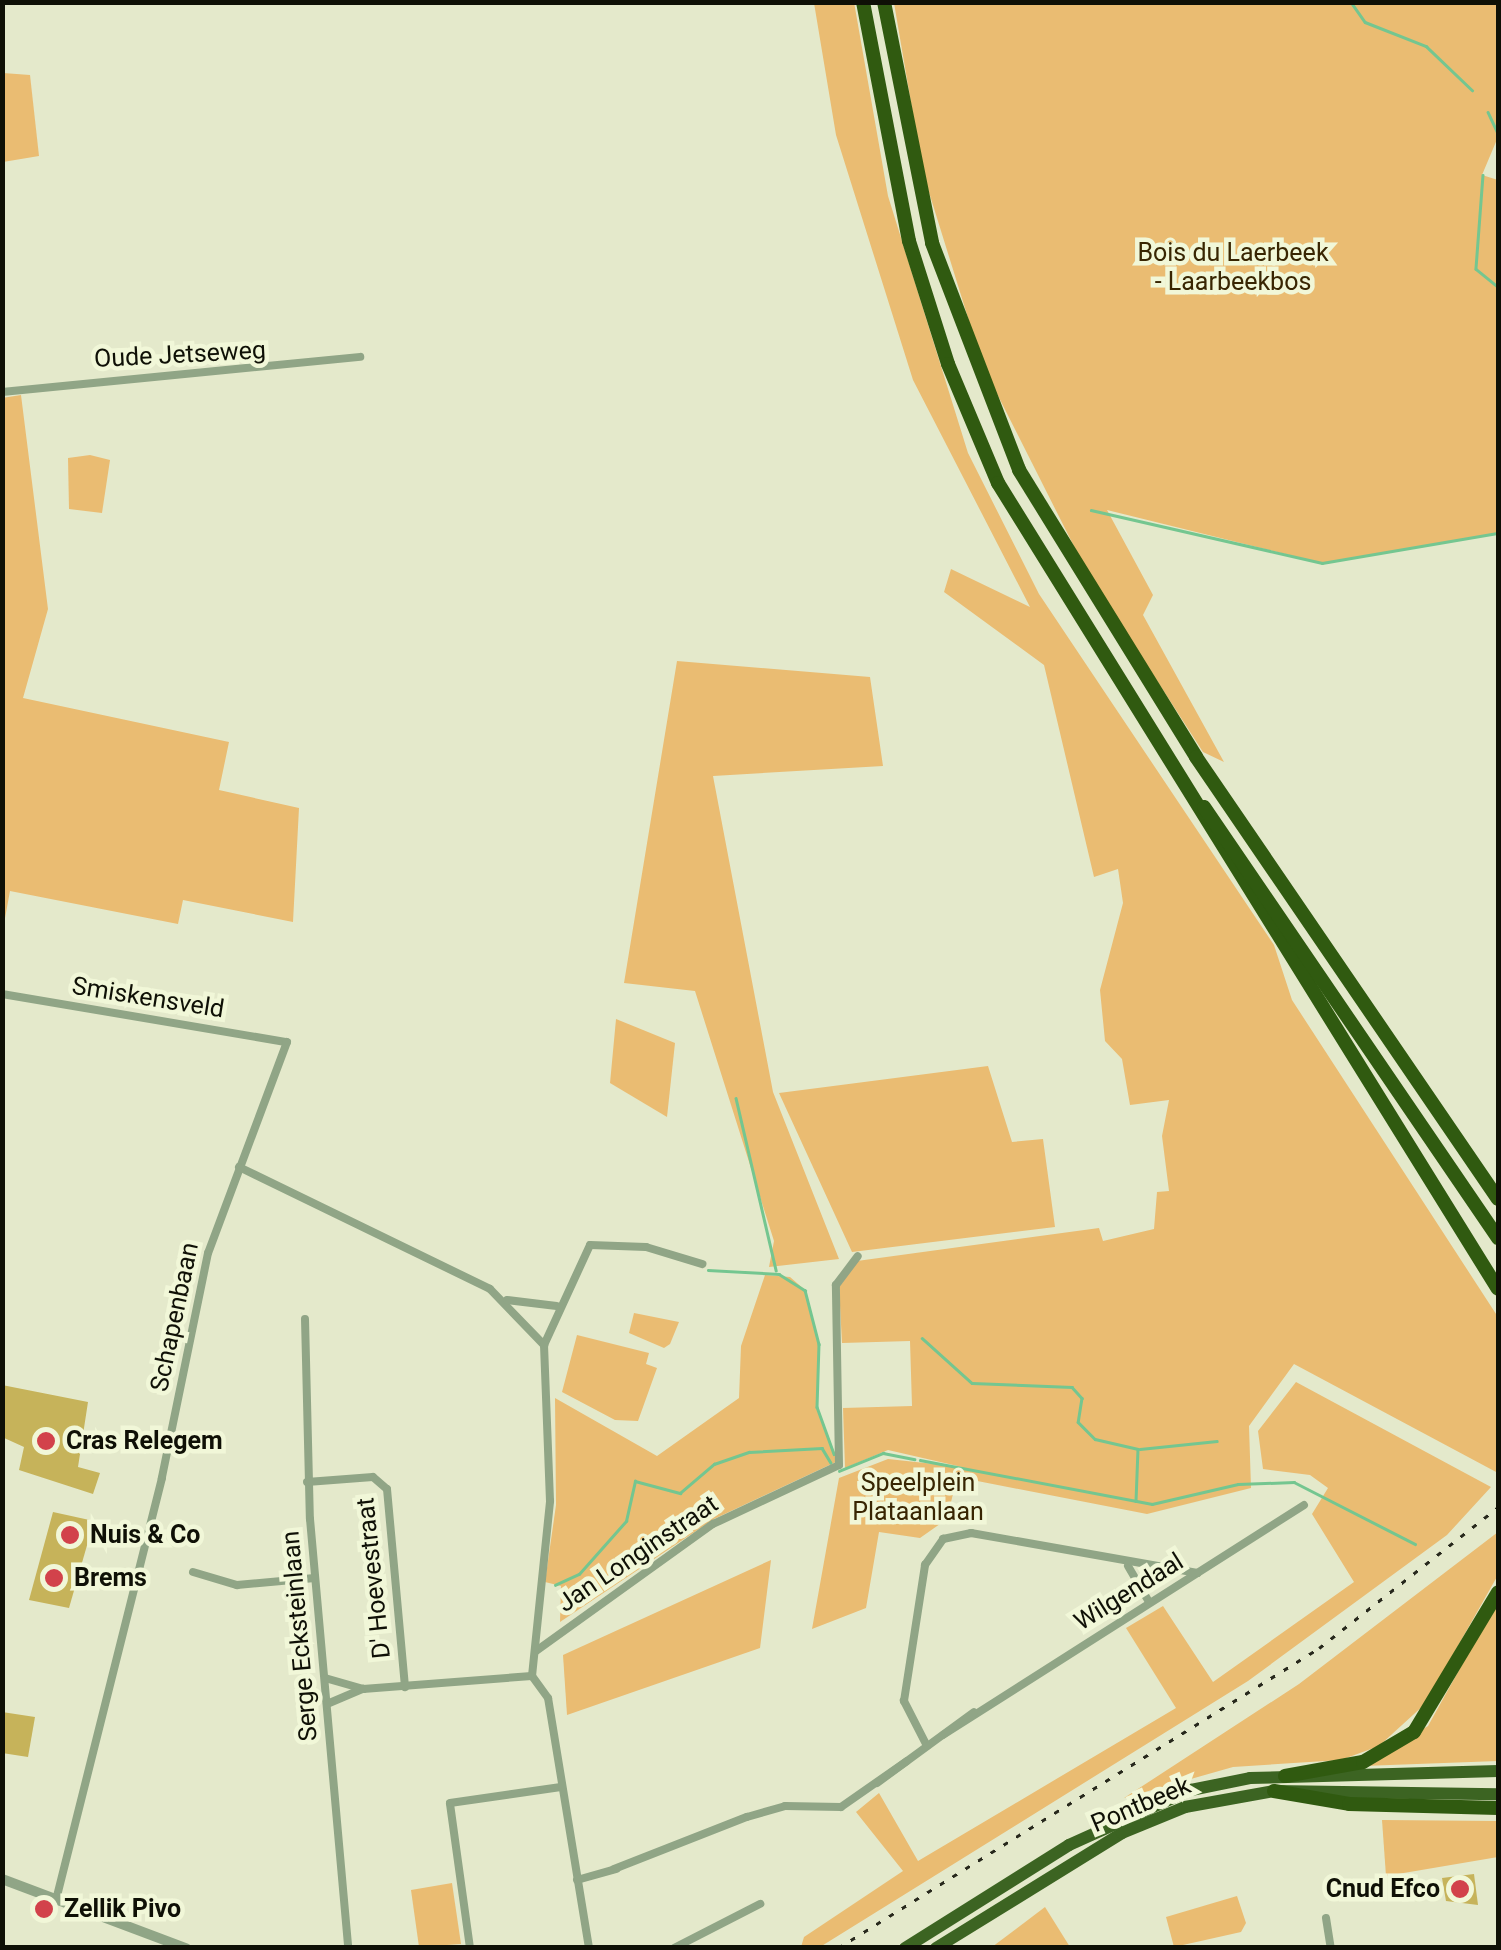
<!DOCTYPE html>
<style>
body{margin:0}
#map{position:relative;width:1501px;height:1950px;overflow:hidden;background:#e4e9cb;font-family:Roboto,sans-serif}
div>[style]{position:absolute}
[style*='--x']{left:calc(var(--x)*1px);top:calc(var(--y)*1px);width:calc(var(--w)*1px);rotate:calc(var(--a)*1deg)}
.green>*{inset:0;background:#eabc72}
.stream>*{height:2.5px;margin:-1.25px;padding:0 1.25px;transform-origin:1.25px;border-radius:1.25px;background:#74c690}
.building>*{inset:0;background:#c6b35a}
.minor>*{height:8px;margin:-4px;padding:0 4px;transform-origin:4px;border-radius:4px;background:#90a586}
.tertiary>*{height:10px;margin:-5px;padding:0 5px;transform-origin:5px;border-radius:5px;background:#90a586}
.trunk>*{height:12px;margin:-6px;padding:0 6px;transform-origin:6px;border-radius:6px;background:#3c6422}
.motorway>*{height:14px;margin:-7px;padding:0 7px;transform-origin:7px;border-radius:7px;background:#305a10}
.rail>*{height:2.5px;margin-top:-1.25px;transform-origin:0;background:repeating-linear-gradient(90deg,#27281c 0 5px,transparent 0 15px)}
.dots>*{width:28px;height:28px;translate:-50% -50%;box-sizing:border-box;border:5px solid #f1f7d8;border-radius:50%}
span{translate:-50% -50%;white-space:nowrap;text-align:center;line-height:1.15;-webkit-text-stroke:9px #f1f7d8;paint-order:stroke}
.park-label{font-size:25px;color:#382502}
.street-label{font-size:25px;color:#0f1006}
.poi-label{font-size:25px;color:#0f1006;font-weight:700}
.left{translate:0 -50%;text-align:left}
.right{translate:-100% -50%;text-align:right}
.frame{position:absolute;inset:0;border:5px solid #0f1006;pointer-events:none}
</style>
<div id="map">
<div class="green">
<i style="clip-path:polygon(854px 2px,888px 196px,968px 453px,1039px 594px,1274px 945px,1292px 1000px,1498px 1317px,1498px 1473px,1294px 1364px,1249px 1426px,1251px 1488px,1147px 1514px,957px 1477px,947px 1519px,920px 1538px,879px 1532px,866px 1608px,812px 1629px,839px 1478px,888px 1459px,962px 1467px,888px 1450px,845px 1468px,843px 1408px,912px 1406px,910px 1341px,842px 1343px,839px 1287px,857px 1261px,1099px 1228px,1103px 1241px,1154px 1229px,1157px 1192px,1169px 1191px,1162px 1136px,1169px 1100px,1130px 1105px,1122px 1059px,1105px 1041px,1100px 990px,1123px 903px,1118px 869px,1094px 877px,1044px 665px,944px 592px,951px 569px,1030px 607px,913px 380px,836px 135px,814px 3px)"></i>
<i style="clip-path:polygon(894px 3px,1498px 3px,1498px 137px,1482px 175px,1498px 180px,1498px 533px,1322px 563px,1107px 510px,1153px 595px,1143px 615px,1224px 762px,1203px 752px,1087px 572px,983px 366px,923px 173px)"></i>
<i style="clip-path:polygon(3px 73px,30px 75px,39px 156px,3px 162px)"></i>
<i style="clip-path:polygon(21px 395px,48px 609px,23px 698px,229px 742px,219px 790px,299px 808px,293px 922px,183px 900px,178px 924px,10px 891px,3px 929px,2px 398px)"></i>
<i style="clip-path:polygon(90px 455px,110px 460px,102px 513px,69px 509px,68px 458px)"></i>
<i style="clip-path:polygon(677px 661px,870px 677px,883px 766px,713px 776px,773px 1092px,839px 1259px,769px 1267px,774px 1241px,695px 991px,624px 983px)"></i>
<i style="clip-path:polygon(616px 1019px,675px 1043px,667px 1117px,610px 1083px)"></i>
<i style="clip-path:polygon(988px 1066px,1012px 1142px,1043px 1139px,1055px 1227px,852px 1252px,779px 1093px)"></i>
<i style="clip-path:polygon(765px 1275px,790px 1277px,805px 1290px,819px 1344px,817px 1407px,838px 1461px,714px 1519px,560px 1622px,561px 1586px,545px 1582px,556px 1505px,555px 1398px,657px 1456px,739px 1398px,741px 1346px)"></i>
<i style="clip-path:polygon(634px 1313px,679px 1322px,670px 1344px,664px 1348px,629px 1333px)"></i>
<i style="clip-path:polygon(577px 1335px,649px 1353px,646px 1364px,657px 1368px,638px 1421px,615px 1420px,562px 1392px)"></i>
<i style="clip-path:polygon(1296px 1382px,1491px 1487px,1447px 1535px,1248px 1681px,820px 1947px,801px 1947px,804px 1937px,903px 1871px,856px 1812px,879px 1793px,918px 1861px,1176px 1708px,1126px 1628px,1163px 1606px,1213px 1682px,1354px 1582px,1312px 1514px,1328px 1488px,1310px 1475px,1263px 1469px,1258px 1431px)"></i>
<i style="clip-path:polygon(1498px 1532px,1498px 1575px,1425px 1704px,1379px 1746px,1341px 1760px,1233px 1767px,1124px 1798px,1299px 1684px)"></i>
<i style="clip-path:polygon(771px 1560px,760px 1648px,567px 1715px,563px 1655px)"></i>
<i style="clip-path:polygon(1498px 1600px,1498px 1761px,1363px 1766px,1428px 1726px)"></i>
<i style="clip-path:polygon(1382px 1820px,1498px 1821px,1498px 1857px,1386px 1876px)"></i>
<i style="clip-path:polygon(452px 1883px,461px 1944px,419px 1947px,411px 1890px)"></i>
<i style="clip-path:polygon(1237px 1896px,1246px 1923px,1241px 1932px,1174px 1947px,1166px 1917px)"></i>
<i style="clip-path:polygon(1045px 1907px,1070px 1947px,992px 1947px)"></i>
</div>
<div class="stream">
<i style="--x:1351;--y:2;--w:24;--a:55"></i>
<i style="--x:1365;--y:22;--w:66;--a:21.5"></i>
<i style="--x:1426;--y:46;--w:64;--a:43.7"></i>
<i style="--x:1488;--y:112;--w:23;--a:65"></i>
<i style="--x:1483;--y:175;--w:94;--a:94.3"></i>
<i style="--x:1476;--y:269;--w:28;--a:39"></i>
<i style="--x:1091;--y:510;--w:237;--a:12.9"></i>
<i style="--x:1322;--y:563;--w:179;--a:-9.7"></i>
<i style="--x:736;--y:1098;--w:177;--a:76.9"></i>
<i style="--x:708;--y:1270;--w:71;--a:3.2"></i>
<i style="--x:779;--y:1274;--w:31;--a:32"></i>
<i style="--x:805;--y:1290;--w:56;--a:75.5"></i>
<i style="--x:819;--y:1344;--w:63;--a:91.8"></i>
<i style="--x:817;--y:1407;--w:50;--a:70.1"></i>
<i style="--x:922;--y:1338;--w:67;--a:42"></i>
<i style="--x:972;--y:1383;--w:100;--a:2.3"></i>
<i style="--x:1072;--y:1387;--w:15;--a:48"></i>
<i style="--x:1082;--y:1398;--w:24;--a:99"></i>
<i style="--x:1078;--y:1422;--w:24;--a:45"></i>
<i style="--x:1095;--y:1439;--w:44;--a:13.1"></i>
<i style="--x:1138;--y:1449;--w:52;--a:92.2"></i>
<i style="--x:1140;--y:1449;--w:77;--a:-5.9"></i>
<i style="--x:920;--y:1460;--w:236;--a:10.7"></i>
<i style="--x:1152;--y:1504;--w:88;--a:-13.1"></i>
<i style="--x:1238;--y:1484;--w:56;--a:-2"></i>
<i style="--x:1294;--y:1482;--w:136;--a:27.1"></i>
<i style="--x:839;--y:1471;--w:48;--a:-22.2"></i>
<i style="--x:883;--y:1453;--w:32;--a:11"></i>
<i style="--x:555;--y:1585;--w:26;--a:-25"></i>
<i style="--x:579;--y:1574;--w:71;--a:-48.4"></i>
<i style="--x:626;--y:1521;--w:41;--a:-77.3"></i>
<i style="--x:635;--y:1481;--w:47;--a:14.9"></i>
<i style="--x:680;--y:1493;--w:45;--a:-40.5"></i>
<i style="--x:714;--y:1464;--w:37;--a:-19"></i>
<i style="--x:749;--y:1452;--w:73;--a:-3.1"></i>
<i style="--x:822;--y:1448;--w:17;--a:59"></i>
</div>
<div class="building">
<i style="clip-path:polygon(2px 1385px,88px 1402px,78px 1467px,100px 1473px,93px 1494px,19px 1470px,24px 1447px,2px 1437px)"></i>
<i style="clip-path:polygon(53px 1512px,94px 1521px,69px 1608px,29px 1600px)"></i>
<i style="clip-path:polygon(2px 1712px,35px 1717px,28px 1757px,2px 1753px)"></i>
<i style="clip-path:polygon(1474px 1874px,1478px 1905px,1446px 1901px,1442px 1878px)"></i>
</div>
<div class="minor">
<i style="--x:2;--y:392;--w:360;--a:-5.6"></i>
<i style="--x:2;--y:994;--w:289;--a:9.6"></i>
<i style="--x:287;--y:1042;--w:225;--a:110.5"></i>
<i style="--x:208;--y:1253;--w:230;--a:101.6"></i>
<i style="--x:162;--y:1478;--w:435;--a:104.1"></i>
<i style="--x:239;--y:1167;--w:279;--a:25.9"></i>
<i style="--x:490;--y:1289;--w:78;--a:46"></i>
<i style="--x:507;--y:1300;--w:50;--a:6.8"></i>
<i style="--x:305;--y:1319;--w:200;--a:88.6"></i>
<i style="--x:310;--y:1519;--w:431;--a:84.9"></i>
<i style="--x:307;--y:1482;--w:66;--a:-4.3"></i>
<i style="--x:373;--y:1477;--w:18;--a:41"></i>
<i style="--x:387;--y:1489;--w:199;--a:84.8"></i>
<i style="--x:1128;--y:1566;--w:42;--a:59.7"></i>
<i style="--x:193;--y:1572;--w:46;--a:16.5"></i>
<i style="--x:237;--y:1585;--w:78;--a:-5.1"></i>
<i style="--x:536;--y:1651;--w:218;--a:-35.7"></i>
<i style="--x:713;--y:1524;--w:139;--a:-25.1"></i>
<i style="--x:839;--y:1465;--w:180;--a:-91"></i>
<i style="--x:836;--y:1285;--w:36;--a:-53"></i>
<i style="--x:325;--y:1678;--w:40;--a:16"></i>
<i style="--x:327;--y:1704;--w:39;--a:-23"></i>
<i style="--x:363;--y:1689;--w:169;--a:-4.4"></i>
<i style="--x:943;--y:1735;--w:428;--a:-32.5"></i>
<i style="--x:927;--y:1746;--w:51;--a:-117.1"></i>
<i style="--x:904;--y:1701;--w:138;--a:-81.2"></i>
<i style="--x:925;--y:1565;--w:32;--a:-55"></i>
<i style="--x:943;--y:1539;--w:29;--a:-12"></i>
<i style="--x:971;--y:1533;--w:230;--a:10"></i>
<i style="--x:877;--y:1783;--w:120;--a:-36.2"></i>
<i style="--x:614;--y:1869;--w:143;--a:-21.4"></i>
<i style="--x:747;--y:1817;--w:40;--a:-16"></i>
<i style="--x:785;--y:1806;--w:56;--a:1"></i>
<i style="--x:841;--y:1807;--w:80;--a:-34.9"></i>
<i style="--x:577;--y:1880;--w:41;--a:-15.8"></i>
<i style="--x:1326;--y:1918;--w:30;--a:81"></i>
<i style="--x:470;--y:1948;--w:146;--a:-97.9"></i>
<i style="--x:450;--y:1803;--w:112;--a:-8.2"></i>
<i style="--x:589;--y:1948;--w:253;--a:-99.3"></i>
<i style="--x:548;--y:1698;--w:27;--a:-126"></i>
<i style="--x:532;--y:1676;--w:176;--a:-84.1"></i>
<i style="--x:550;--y:1501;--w:156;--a:-92.2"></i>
<i style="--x:544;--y:1345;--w:110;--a:-65.3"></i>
<i style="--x:590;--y:1245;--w:56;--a:2"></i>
<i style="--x:646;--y:1247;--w:59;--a:16.9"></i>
<i style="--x:674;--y:1948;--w:97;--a:-27.1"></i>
</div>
<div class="tertiary">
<i style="--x:2;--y:1879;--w:197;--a:20.6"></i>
</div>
<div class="trunk">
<i style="--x:905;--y:1948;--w:194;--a:-32.1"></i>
<i style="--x:1069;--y:1845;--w:134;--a:-24.3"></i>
<i style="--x:1191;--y:1790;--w:60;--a:-11.5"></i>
<i style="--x:1250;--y:1778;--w:248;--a:-1.6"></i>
<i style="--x:936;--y:1948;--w:219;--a:-31.7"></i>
<i style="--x:1122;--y:1833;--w:68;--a:-22.4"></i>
<i style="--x:1185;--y:1807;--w:90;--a:-10.2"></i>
<i style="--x:1274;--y:1791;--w:224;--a:0.8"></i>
</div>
<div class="motorway">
<i style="--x:863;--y:2;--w:243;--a:79.1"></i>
<i style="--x:909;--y:241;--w:129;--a:72.4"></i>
<i style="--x:948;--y:364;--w:129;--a:67.2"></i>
<i style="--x:998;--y:483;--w:948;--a:58.19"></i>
<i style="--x:884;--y:2;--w:246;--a:78.7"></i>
<i style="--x:932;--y:243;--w:243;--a:69"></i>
<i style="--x:1019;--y:470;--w:337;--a:58.3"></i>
<i style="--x:1196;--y:757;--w:535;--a:55.66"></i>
<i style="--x:1204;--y:807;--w:522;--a:55.7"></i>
<i style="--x:1285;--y:1776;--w:79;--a:-10.2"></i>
<i style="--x:1363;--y:1762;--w:59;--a:-30.5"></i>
<i style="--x:1414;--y:1732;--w:163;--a:-59"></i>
<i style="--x:1274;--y:1791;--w:76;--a:9.8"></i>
<i style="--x:1349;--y:1804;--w:149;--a:1.5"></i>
</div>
<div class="rail">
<i style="--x:838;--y:1948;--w:567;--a:-31.95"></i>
<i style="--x:1319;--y:1648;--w:228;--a:-38.2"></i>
</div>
<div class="dots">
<i style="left:46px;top:1441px;background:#d2424b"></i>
<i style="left:70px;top:1535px;background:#d2424b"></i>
<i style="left:54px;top:1578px;background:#d2424b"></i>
<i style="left:1460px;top:1889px;background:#d2424b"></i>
<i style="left:44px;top:1909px;background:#d2424b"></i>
</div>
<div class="park-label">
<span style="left:1233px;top:268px">Bois du Laerbeek<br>- Laarbeekbos</span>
<span style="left:918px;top:1498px">Speelplein<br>Plataanlaan</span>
</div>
<div class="street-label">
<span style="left:180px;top:355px;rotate:-3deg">Oude Jetseweg</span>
<span style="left:148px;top:998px;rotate:9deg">Smiskensveld</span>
<span style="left:175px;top:1317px;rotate:-78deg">Schapenbaan</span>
<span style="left:638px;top:1554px;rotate:-34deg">Jan Longinstraat</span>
<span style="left:374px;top:1578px;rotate:-96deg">D' Hoevestraat</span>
<span style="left:1129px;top:1592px;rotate:-32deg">Wilgendaal</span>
<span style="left:300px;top:1636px;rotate:-95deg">Serge Ecksteinlaan</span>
<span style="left:1141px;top:1805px;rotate:-23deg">Pontbeek</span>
</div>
<div class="poi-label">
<span class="left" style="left:66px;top:1441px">Cras Relegem</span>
<span class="left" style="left:90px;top:1535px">Nuis &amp; Co</span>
<span class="left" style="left:74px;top:1578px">Brems</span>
<span class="right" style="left:1440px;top:1889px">Cnud Efco</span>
<span class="left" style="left:64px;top:1909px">Zellik Pivo</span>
</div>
<div class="frame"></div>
</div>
